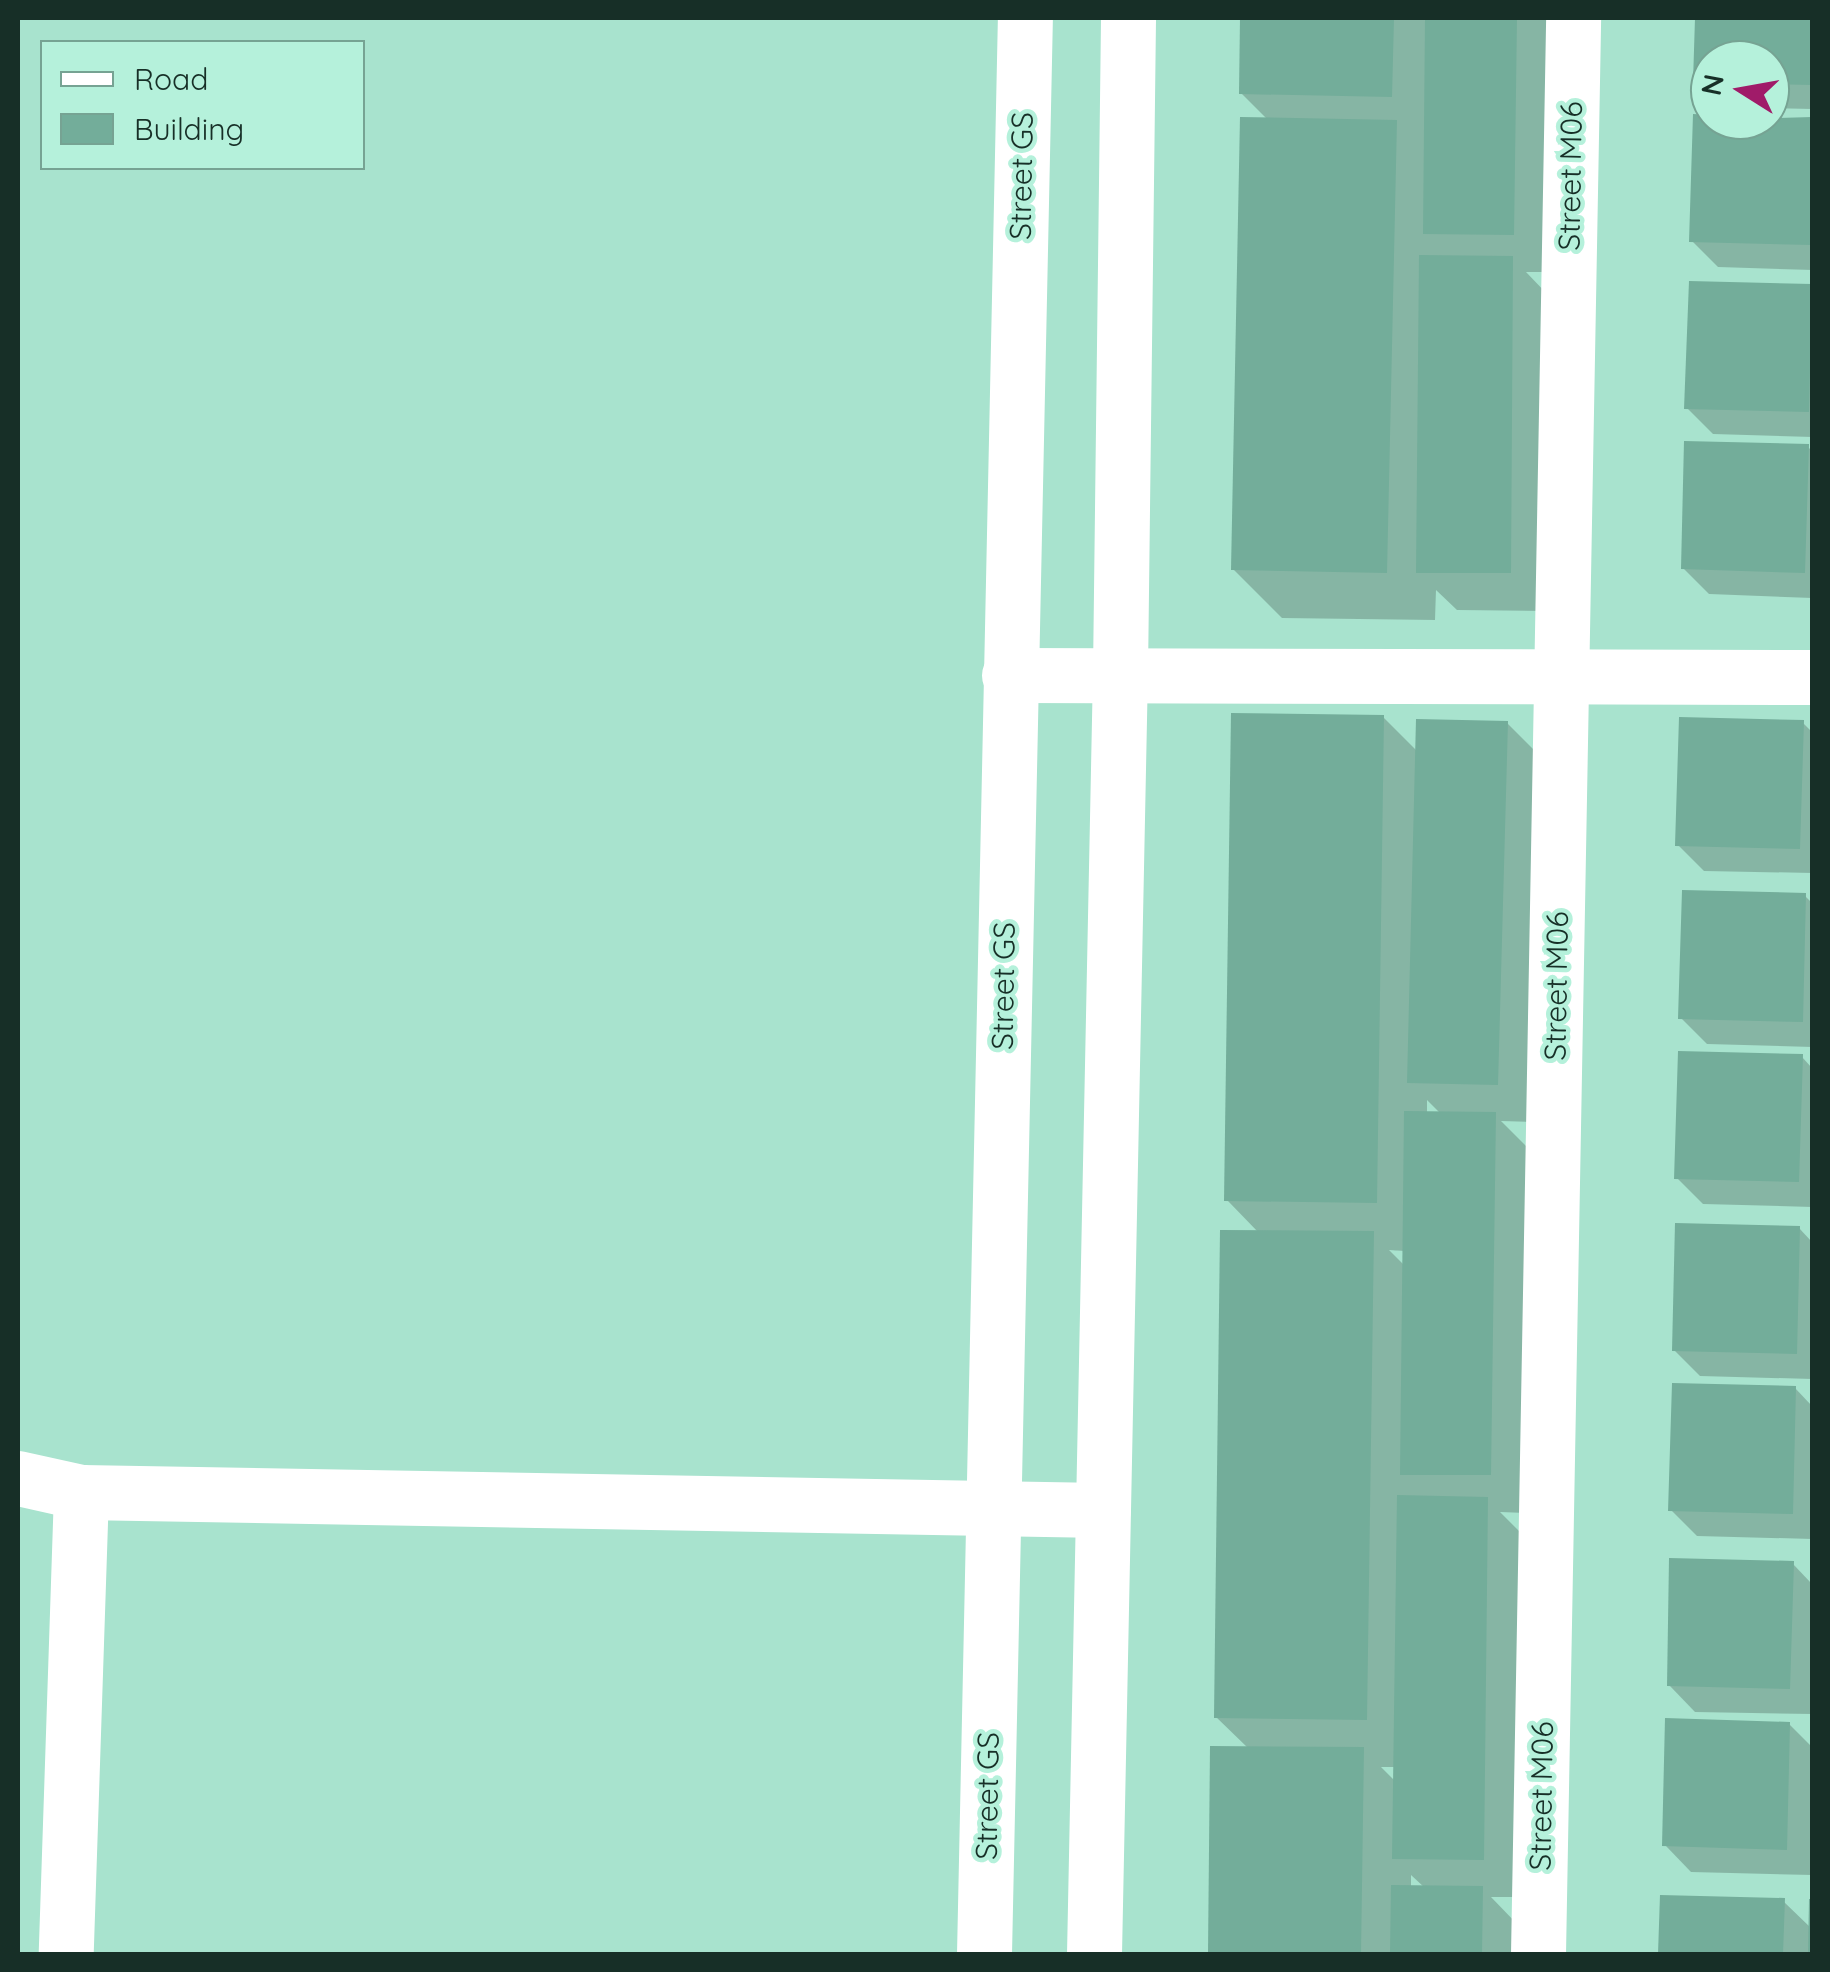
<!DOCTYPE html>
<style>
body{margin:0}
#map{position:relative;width:1830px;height:1972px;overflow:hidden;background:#a8e3ce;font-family:Quicksand,sans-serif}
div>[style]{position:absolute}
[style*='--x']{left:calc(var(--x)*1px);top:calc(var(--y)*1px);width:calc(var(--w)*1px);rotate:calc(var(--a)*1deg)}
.shadow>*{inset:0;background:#0003}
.building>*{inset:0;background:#73ad9a}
.minor>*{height:55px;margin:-27.5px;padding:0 27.5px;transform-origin:27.5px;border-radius:27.5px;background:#fff}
span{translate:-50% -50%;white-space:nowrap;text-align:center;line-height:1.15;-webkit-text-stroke:9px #b5f1db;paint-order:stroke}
.street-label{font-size:30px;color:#172f27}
.frame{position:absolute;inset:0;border:20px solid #172f27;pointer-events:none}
.legend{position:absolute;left:40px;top:40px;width:325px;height:130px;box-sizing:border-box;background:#b5f1db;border:2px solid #76a393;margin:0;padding:12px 18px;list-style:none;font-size:30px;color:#172f27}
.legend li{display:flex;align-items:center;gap:20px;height:50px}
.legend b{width:50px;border:2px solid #76a393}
.north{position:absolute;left:1690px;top:40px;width:100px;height:100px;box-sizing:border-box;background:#b5f1db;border:2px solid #76a393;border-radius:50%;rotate:281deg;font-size:28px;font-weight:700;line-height:40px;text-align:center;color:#172f27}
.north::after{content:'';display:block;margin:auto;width:35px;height:45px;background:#a01b69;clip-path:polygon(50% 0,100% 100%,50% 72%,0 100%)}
</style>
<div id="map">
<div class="shadow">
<i style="clip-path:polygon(1243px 18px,1555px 18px,1551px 272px,1526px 272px,1550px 297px,1548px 611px,1457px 610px,1436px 590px,1435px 620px,1282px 618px,1233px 569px,1268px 120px,1241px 93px)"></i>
<i style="clip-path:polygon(1697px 18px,1812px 18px,1812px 109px,1770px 108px,1770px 60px,1710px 60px,1710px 96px,1695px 81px)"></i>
<i style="clip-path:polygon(1710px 117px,1812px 120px,1812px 270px,1718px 267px,1692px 241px)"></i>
<i style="clip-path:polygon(1812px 288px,1812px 437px,1713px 434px,1687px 408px)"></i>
<i style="clip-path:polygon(1808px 447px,1812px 451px,1812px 598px,1709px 594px,1683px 568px)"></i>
<i style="clip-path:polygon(evenodd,1383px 717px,1418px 752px,1507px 723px,1545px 761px,1535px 1122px,1501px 1121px,1533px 1153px,1529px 1513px,1500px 1512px,1526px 1538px,1521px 1897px,1491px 1897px,1520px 1927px,1520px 1954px,1210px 1954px,1213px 1748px,1248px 1748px,1216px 1717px,1259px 1233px,1227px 1200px,1383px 717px,1427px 1100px,1441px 1114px,1427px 1114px,1427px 1100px,1383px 717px,1389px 1250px,1405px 1251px,1405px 1266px,1389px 1250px,1383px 717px,1381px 1767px,1396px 1767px,1396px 1782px,1381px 1767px,1383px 717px,1411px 1875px,1425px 1888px,1411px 1888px,1411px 1875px)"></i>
<i style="clip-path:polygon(1802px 722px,1812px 732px,1812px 873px,1704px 871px,1678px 845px)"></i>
<i style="clip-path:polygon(1805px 896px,1812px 903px,1812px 1047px,1707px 1044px,1681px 1018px)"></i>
<i style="clip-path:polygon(1802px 1057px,1812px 1068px,1812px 1207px,1703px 1204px,1677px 1178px)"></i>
<i style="clip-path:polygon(1799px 1228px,1812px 1242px,1812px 1379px,1700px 1376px,1674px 1350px)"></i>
<i style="clip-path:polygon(1795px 1388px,1812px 1406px,1812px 1539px,1697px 1536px,1671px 1510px)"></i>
<i style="clip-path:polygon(1793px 1564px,1812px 1584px,1812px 1714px,1695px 1712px,1669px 1685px)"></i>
<i style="clip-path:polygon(1789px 1724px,1812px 1747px,1812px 1875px,1691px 1872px,1665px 1845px)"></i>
<i style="clip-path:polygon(1662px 1898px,1783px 1901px,1811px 1928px,1812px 1902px,1812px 1954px,1660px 1954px)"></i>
</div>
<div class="building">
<i style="clip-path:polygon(1240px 18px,1394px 18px,1392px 97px,1239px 94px)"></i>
<i style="clip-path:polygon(1425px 18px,1517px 18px,1514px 235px,1423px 234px)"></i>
<i style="clip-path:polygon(1695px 18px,1812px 18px,1812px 85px,1770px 84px,1770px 60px,1710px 60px,1710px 82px,1693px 82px)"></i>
<i style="clip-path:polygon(1693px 114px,1710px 115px,1710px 120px,1812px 117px,1812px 245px,1689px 242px)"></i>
<i style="clip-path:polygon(1240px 117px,1397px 120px,1387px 573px,1231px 570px)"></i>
<i style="clip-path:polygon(1419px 255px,1513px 256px,1511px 573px,1416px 573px)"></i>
<i style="clip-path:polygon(1689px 281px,1812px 284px,1809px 412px,1684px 409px)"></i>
<i style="clip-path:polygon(1684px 441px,1809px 444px,1805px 573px,1681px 569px)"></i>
<i style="clip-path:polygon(1231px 713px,1384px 715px,1377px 1203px,1224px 1201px)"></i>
<i style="clip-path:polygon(1679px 717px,1804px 720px,1800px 849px,1675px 846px)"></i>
<i style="clip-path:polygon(1416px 719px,1508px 721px,1498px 1085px,1407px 1083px)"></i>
<i style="clip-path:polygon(1682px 890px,1806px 893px,1803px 1022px,1678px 1019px)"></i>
<i style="clip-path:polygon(1678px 1051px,1803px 1054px,1799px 1182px,1674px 1179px)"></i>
<i style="clip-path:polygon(1404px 1111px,1496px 1112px,1491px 1475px,1400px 1475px)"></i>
<i style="clip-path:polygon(1675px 1223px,1800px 1226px,1797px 1354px,1672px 1351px)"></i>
<i style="clip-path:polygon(1220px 1230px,1374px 1231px,1367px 1720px,1214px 1718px)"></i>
<i style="clip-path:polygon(1672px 1383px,1796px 1386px,1793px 1514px,1668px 1511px)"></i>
<i style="clip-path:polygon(1397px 1495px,1488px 1497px,1484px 1860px,1392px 1859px)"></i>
<i style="clip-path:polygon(1669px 1558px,1794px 1561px,1790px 1689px,1667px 1686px)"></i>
<i style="clip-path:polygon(1665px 1718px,1790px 1722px,1787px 1850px,1662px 1846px)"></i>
<i style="clip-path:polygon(1210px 1746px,1364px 1747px,1361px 1954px,1208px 1954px)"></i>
<i style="clip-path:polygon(1391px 1885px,1483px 1886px,1482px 1954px,1390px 1954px)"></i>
<i style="clip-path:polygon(1660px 1895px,1785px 1898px,1783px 1954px,1658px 1954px)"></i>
<i style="clip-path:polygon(1809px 1899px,1812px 1899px,1812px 1954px,1808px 1954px)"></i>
</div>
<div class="minor">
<i style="--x:1009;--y:675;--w:803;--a:0.14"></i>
<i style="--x:18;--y:1478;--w:65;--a:12.5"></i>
<i style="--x:81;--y:1492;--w:462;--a:91.9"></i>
<i style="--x:81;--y:1492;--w:1022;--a:1.01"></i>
<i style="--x:984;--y:1954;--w:1936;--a:-88.79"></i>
<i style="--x:1094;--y:1954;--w:1281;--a:-88.84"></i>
<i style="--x:1120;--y:673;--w:655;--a:-89.3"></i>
<i style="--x:1538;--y:1954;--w:1936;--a:-88.96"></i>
</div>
<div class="street-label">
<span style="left:1021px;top:176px;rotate:-89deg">Street GS</span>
<span style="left:1570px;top:176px;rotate:-89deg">Street M06</span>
<span style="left:1003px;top:986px;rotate:-89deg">Street GS</span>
<span style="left:1556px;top:986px;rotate:-89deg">Street M06</span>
<span style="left:987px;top:1796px;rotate:-89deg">Street GS</span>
<span style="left:1541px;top:1796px;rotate:-89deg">Street M06</span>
</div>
<div class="frame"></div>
<ul class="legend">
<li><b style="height:12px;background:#fff"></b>Road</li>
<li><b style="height:28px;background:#73ad9a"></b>Building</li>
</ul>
<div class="north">N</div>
</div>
